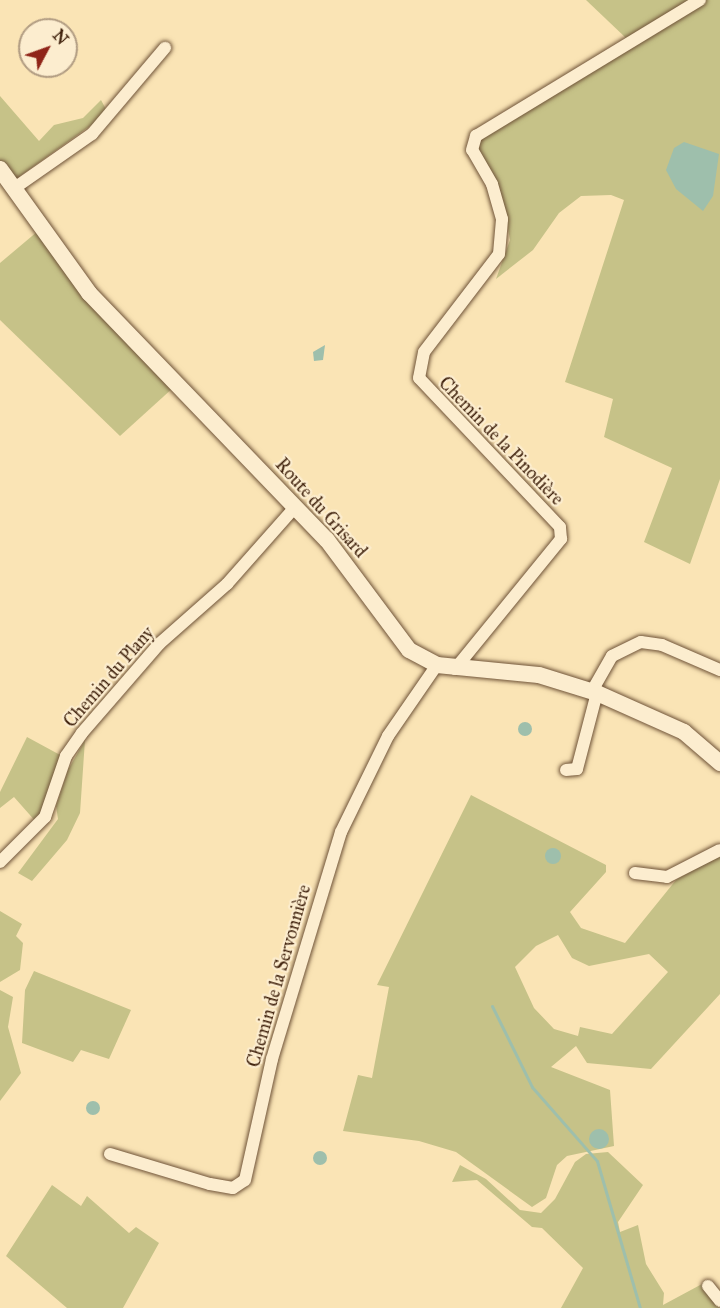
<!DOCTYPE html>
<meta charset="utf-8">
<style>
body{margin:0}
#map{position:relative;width:720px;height:1308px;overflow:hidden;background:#fae4b5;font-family:"IM FELL Great Primer",serif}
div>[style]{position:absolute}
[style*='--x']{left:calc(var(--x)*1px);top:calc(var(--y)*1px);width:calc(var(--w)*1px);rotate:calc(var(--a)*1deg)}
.green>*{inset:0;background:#c6c288}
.water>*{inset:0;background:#9ebfac}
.round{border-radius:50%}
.stream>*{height:3px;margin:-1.5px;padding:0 1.5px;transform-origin:1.5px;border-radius:1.5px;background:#9ebfac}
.roads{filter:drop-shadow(0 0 2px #6f5338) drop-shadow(0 0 2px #6f5338)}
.minor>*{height:12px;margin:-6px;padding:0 6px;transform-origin:6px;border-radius:6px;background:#fcedcf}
.tertiary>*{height:16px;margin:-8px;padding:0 8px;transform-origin:8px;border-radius:8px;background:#fcedcf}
span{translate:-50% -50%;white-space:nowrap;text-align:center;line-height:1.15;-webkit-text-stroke:4.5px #fcedcf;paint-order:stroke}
.street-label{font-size:18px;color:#41230e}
.north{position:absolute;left:18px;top:18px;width:60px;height:60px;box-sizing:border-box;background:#fcedcf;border:2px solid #b19c82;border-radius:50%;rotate:49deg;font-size:16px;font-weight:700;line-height:24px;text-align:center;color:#41230e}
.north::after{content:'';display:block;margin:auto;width:21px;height:27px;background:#8f2418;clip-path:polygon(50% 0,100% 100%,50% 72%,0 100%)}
</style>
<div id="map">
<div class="green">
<i style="clip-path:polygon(586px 0,695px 0,627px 39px)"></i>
<i style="clip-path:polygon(705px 0,720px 0,720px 479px,690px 564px,644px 542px,672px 468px,604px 437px,613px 399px,565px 382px,624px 200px,611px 195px,581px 196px,559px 213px,533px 250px,496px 279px,510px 240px,506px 217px,477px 147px,480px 138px)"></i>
<i style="clip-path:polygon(0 96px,39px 141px,54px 125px,83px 118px,101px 100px,108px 113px,16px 179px,0 162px)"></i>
<i style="clip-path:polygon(38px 231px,174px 387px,120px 436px,0 320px,0 263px)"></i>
<i style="clip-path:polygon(27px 737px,62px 756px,37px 823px,14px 797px,0 808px,0 792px)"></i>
<i style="clip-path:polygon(85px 740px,80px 813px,67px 840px,32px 881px,18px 873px,58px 819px,56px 806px,68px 770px)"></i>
<i style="clip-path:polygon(evenodd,471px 795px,606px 865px,606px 872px,570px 912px,581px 928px,625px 943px,676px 880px,720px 854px,720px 994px,651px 1069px,587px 1063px,576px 1046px,551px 1067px,610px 1090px,614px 1146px,567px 1156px,557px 1165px,546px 1198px,532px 1207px,456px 1152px,419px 1141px,343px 1131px,358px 1075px,372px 1078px,389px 987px,377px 985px,471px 795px,558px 935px,572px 958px,589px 966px,649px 954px,668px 972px,612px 1034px,580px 1027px,578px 1036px,554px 1029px,534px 1008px,515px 967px,536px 946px,558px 935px)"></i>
<i style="clip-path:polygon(0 911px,22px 924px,16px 936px,23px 943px,20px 970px,0 982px)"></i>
<i style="clip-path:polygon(34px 971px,131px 1010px,109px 1059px,81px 1050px,73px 1062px,22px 1043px,25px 990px)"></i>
<i style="clip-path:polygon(0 990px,13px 997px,8px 1027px,21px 1073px,0 1101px)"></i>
<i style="clip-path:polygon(608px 1152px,643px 1185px,618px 1222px,620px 1232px,638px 1225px,646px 1264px,664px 1293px,663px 1305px,702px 1284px,720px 1308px,561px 1308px,583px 1268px,542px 1228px,532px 1227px,477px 1180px,452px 1182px,460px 1165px,486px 1179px,520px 1210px,541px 1213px,555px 1199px,575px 1162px,586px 1154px)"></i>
<i style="clip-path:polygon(52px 1185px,81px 1206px,87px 1196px,129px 1233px,136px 1227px,159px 1243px,123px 1308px,67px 1308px,6px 1256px)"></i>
</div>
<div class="water">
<i style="clip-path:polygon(684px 142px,719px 154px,713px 196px,703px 211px,676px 189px,666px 170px,674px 148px)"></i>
<i style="clip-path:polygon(325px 345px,323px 360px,314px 361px,313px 352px)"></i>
<i class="round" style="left:518px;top:722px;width:14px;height:14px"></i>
<i class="round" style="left:545px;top:848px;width:16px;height:16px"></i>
<i class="round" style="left:86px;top:1101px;width:14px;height:14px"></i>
<i class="round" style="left:589px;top:1129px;width:20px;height:20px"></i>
<i class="round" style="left:313px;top:1151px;width:14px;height:14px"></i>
</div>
<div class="stream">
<i style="--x:492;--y:1006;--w:90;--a:63.7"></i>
<i style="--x:532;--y:1087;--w:98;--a:48.7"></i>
<i style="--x:597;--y:1161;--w:153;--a:73.7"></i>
</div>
<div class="roads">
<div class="minor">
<i style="--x:16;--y:187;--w:93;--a:-34.9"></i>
<i style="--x:92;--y:134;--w:113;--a:-49.7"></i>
<i style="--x:455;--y:669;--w:168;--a:-50.8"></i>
<i style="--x:561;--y:539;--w:12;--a:-95"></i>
<i style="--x:560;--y:527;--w:205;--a:-133.4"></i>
<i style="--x:419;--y:378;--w:26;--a:-79"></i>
<i style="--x:424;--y:352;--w:123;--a:-52.6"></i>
<i style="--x:499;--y:254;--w:35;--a:-85"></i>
<i style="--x:502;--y:219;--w:36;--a:-106"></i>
<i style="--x:492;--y:184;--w:39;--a:-120"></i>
<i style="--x:472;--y:150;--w:15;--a:-74"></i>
<i style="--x:476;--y:136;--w:262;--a:-31.3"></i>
<i style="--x:592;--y:691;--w:40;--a:-60.3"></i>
<i style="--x:612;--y:656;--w:32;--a:-26"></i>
<i style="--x:641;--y:642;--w:21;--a:8"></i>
<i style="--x:662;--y:645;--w:63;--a:23.3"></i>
<i style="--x:566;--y:770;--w:11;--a:-5"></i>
<i style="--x:577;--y:769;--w:79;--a:-75.3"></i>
<i style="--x:0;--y:862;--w:64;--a:-45"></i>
<i style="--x:45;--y:817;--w:65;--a:-71"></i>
<i style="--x:66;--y:756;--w:28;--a:-55"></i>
<i style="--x:82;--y:733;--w:118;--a:-49.1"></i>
<i style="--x:159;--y:644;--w:91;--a:-41.4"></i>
<i style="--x:227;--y:584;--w:104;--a:-48.5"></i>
<i style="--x:635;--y:873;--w:32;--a:7"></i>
<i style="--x:667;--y:877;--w:59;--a:-27"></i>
<i style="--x:110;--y:1154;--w:104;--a:16.7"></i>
<i style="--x:210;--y:1184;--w:23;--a:10"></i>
<i style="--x:233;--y:1188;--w:14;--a:-34"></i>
<i style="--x:245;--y:1180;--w:124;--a:-77.4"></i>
<i style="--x:272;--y:1059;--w:237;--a:-73.1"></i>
<i style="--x:341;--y:832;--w:107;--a:-63.9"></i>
<i style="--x:388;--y:736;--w:86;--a:-55.4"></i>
<i style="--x:708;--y:1286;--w:19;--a:51"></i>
</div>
<div class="tertiary">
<i style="--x:0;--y:169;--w:153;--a:54.3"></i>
<i style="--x:89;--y:293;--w:343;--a:46.1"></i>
<i style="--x:327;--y:540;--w:137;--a:53.3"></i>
<i style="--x:409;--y:650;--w:32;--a:28"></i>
<i style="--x:437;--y:665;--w:102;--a:5.6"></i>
<i style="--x:539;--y:675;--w:61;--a:17.2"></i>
<i style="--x:597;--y:693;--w:95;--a:24.1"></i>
<i style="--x:684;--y:732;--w:48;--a:40.7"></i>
</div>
</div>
<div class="street-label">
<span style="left:501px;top:441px;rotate:46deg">Chemin de la Pinodière</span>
<span style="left:321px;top:508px;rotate:48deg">Route du Grisard</span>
<span style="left:109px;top:677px;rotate:-49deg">Chemin du Plany</span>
<span style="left:279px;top:976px;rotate:-74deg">Chemin de la Servonnière</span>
</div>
<div class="north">N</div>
</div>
